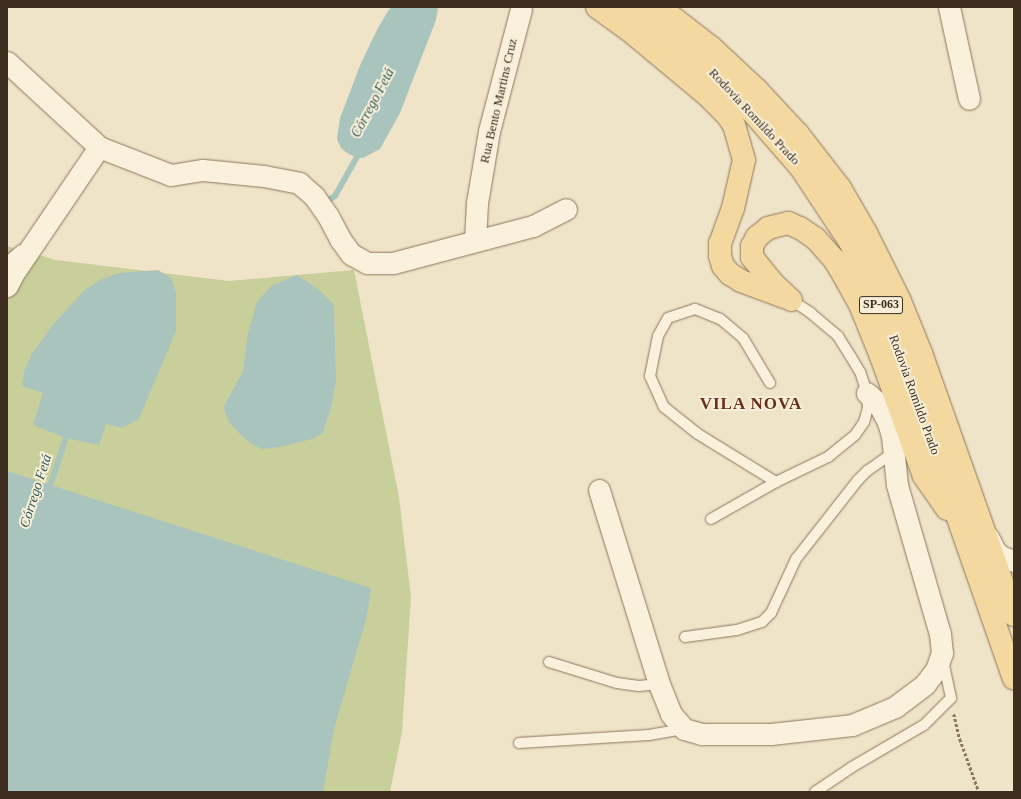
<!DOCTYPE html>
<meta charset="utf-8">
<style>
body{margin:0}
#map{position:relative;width:1021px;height:799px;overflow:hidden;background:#f0e4c8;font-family:"Times New Roman",serif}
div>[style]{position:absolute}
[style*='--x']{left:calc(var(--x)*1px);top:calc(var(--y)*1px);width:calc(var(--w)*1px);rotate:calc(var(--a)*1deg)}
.green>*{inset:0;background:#c9cf9b}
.water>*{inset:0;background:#a9c4bc}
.stream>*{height:5.5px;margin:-2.75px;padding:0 2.75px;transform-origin:2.75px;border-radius:2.75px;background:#a9c4bc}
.path>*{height:2.5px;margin-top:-1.25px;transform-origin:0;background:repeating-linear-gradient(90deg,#8d765c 0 3px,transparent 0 5px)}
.roads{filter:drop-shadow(0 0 1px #8d765c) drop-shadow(0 0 1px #8d765c)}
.lane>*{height:10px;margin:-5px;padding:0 5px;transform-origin:5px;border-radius:5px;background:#faf1dc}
.street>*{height:21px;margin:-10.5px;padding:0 10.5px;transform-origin:10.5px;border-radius:10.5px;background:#faf1dc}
.primary>*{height:22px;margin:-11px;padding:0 11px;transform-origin:11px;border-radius:11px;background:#f3d9a0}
span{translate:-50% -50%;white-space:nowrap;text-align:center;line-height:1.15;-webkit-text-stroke:4px #f7eed8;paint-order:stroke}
.shield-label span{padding:1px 3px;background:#f7eed8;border:1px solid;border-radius:3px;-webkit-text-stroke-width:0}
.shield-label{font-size:12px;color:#3d2e20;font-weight:700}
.street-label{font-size:13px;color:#3d2e20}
.water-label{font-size:14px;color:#2f5d5a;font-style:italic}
.district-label{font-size:17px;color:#6b2e1e;font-weight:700;letter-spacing:1px}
.frame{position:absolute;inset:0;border:8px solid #3d2e20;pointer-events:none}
</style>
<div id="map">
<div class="green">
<i style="clip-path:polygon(7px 246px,56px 260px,229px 281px,354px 270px,399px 497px,411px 597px,402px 732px,390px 792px,7px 792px)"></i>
</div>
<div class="water">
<i style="clip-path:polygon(392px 7px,438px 7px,436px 20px,400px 113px,380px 149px,363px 158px,355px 157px,347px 153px,341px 148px,337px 139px,340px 118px,361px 63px,378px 28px,388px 11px)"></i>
<i style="clip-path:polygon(158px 270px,171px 278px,176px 292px,176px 331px,139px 419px,122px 428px,106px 424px,99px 445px,66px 438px,33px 425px,43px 393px,22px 386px,24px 371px,32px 354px,55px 322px,85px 290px,100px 280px,119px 273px)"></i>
<i style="clip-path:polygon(297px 275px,318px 289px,334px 305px,336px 381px,331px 408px,323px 433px,312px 439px,280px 447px,262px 449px,250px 443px,240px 434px,229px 422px,223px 408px,243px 371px,248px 333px,257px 302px,271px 286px)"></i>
<i style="clip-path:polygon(7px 471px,371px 588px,367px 616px,334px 729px,323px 792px,7px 792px)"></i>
</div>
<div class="stream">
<i style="--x:324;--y:203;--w:13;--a:-32"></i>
<i style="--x:335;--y:196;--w:53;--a:-60.5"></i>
<i style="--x:48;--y:492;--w:63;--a:-71.6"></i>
</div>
<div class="path">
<i style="--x:954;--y:714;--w:26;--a:77"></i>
<i style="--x:960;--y:739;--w:56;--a:70.3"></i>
</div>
<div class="roads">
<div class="lane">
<i style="--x:7;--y:262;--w:18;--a:-41"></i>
<i style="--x:770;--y:383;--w:52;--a:-121"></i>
<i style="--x:743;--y:338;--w:30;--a:-140"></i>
<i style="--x:720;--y:319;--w:27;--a:-158"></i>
<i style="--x:695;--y:309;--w:28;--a:162"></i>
<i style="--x:668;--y:318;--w:21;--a:119"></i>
<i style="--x:658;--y:336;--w:41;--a:101.3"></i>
<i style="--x:650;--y:376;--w:34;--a:66"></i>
<i style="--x:664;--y:407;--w:43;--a:38.5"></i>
<i style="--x:698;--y:434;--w:92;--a:31.6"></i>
<i style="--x:711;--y:519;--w:75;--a:-29.6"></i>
<i style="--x:776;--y:482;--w:58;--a:-25.7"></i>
<i style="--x:828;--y:457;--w:35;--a:-39"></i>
<i style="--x:855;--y:435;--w:16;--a:-55"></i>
<i style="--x:864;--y:422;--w:15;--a:-74"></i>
<i style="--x:868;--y:408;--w:15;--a:-94"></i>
<i style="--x:867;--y:393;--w:22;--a:-108"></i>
<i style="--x:860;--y:372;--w:17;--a:-121"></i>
<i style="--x:851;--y:357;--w:25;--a:-122"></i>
<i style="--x:838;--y:336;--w:35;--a:-140"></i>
<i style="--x:811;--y:313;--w:24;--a:-147"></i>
<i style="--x:685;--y:637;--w:52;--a:-7.7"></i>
<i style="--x:737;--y:630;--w:26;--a:-18"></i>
<i style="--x:762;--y:622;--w:13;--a:-45"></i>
<i style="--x:771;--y:613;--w:60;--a:-65.2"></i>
<i style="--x:796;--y:559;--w:100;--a:-51.9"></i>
<i style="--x:858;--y:480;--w:13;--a:-45"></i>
<i style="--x:867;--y:471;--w:33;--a:-35"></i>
<i style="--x:549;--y:662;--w:71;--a:17.2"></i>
<i style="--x:617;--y:683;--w:22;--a:8"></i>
<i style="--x:639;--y:686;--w:20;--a:-6"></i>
<i style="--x:519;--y:743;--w:130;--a:-3.5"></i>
<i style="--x:649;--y:735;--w:36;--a:-10"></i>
<i style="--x:815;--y:792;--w:45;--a:-34"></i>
<i style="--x:852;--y:767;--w:83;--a:-30.3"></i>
<i style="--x:924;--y:725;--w:38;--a:-45"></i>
<i style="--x:951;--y:698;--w:38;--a:-102"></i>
</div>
<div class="street">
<i style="--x:949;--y:7;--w:94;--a:77.7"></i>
<i style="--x:7;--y:62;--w:125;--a:42.7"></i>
<i style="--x:99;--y:147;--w:77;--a:21.3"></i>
<i style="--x:171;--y:175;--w:32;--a:-9"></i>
<i style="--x:203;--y:170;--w:61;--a:5.6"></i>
<i style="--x:264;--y:176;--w:36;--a:11"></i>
<i style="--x:299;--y:183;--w:20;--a:41"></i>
<i style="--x:314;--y:196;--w:24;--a:55"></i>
<i style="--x:328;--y:216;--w:26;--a:62"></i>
<i style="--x:340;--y:239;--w:19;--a:54"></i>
<i style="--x:351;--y:254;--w:18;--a:29"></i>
<i style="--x:367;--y:263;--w:26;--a:0"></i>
<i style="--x:393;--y:263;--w:145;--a:-14.8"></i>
<i style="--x:533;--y:226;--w:37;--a:-27"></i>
<i style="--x:475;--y:241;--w:38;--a:-87"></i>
<i style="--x:477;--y:203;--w:73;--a:-80.5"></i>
<i style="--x:489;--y:131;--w:126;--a:-75.3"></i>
<i style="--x:7;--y:286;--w:13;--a:-63"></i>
<i style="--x:13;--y:274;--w:153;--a:-55.9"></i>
<i style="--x:599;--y:490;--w:203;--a:72.8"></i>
<i style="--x:659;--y:684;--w:32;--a:68"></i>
<i style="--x:671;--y:714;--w:20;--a:49"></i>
<i style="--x:684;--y:729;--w:18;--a:16"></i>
<i style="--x:701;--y:734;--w:70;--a:0"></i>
<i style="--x:771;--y:734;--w:81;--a:-6.3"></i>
<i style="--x:852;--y:725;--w:47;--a:-22.7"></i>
<i style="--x:895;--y:707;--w:38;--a:-37"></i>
<i style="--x:925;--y:684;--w:18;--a:-52"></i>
<i style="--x:936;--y:670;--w:18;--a:-71"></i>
<i style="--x:942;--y:653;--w:19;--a:-96"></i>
<i style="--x:940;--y:634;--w:155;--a:-106.1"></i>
<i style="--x:897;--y:485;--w:49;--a:-95.8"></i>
<i style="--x:892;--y:436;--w:15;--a:-106"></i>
<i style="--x:888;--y:422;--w:21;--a:-118"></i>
<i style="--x:878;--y:403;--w:15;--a:-138"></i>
<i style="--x:988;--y:537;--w:16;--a:63"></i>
<i style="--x:995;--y:551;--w:9;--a:41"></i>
<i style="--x:1002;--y:557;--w:13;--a:18"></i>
</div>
<div class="primary">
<i style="--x:597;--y:7;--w:39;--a:36"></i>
<i style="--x:629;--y:30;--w:102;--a:39.8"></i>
<i style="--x:707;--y:95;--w:28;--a:45"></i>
<i style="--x:727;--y:115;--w:12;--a:55"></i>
<i style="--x:734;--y:125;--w:36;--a:74"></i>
<i style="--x:744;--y:160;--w:49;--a:102.9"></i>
<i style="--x:733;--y:208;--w:37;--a:110"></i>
<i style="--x:720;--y:243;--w:13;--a:90"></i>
<i style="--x:720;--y:256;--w:10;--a:73"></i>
<i style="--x:723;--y:266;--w:11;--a:49"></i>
<i style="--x:730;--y:274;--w:13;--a:32"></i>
<i style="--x:741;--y:281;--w:46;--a:20.4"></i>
<i style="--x:628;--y:7;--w:95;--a:36.9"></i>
<i style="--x:704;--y:64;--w:72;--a:45"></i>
<i style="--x:755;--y:115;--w:70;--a:49"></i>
<i style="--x:801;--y:168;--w:89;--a:56.5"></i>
<i style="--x:850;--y:242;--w:70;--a:63.8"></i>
<i style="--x:881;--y:305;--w:62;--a:68.4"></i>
<i style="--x:904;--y:363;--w:334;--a:70.8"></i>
<i style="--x:659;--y:7;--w:67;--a:37.7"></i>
<i style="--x:712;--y:48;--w:62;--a:43"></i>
<i style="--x:757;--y:90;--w:60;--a:47"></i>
<i style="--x:798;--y:134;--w:68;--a:52.1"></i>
<i style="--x:840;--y:188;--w:52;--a:60"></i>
<i style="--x:866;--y:233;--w:76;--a:63.4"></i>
<i style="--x:900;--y:301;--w:56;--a:68"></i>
<i style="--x:921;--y:353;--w:278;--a:70.5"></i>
<i style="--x:791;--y:300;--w:26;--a:-137"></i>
<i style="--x:772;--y:282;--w:32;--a:-129"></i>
<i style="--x:752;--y:257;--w:11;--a:-90"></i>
<i style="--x:752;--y:246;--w:10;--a:-61"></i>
<i style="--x:757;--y:237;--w:14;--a:-39"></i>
<i style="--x:768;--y:228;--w:21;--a:-14"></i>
<i style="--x:788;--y:223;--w:13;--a:23"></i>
<i style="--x:800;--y:228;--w:18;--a:34"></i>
<i style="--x:815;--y:238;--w:28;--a:48"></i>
<i style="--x:834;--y:259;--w:17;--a:59"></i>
<i style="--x:843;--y:274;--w:38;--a:61"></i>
<i style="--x:861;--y:307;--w:56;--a:68"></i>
<i style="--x:882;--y:359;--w:124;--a:70.3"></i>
<i style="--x:924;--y:476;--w:40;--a:55.1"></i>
</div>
</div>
<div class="shield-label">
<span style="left:881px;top:305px">SP-063</span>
</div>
<div class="street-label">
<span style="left:499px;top:101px;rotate:-77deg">Rua Bento Martins Cruz</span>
<span style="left:754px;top:117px;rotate:47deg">Rodovia Romildo Prado</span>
<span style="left:914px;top:395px;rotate:70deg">Rodovia Romildo Prado</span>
</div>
<div class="water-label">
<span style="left:373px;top:103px;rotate:-62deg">Córrego Fetá</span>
<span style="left:36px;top:491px;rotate:-72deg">Córrego Fetá</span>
</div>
<div class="district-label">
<span style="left:751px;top:404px">VILA NOVA</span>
</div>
<div class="frame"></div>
</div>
